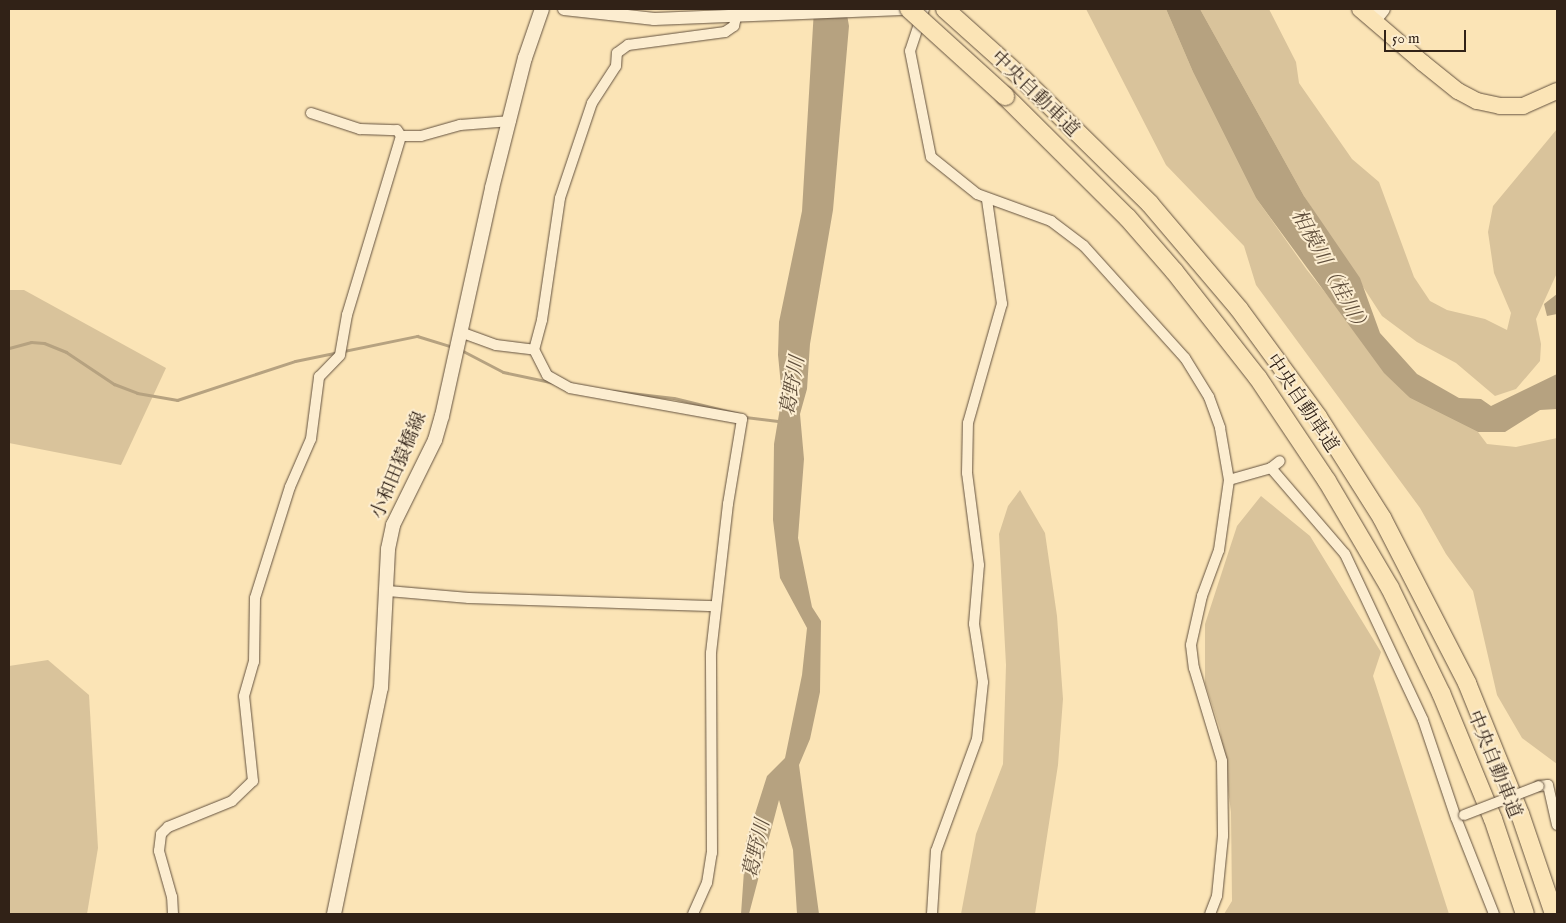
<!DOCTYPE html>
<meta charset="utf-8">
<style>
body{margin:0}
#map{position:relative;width:1566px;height:923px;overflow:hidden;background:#fbe4b6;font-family:"IM FELL English","Noto Serif JP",serif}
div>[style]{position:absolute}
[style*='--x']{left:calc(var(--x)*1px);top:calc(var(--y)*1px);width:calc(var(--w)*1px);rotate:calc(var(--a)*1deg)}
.green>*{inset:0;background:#d9c39b}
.water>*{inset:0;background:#b6a280}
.stream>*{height:3px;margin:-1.5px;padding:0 1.5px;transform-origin:1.5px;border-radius:1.5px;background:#b6a280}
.roads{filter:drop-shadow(0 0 1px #64523f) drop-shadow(0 0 1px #64523f)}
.minor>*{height:10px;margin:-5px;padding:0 5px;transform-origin:5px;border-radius:5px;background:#fcedd0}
.tertiary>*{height:12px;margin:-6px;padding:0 6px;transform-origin:6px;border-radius:6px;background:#fcedd0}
.secondary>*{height:14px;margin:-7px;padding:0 7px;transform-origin:7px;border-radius:7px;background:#fcedd0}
.trunk>*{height:16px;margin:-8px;padding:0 8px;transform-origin:8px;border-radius:8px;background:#fbe4b6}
.motorway>*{height:18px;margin:-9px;padding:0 9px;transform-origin:9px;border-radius:9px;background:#fbe4b6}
.bridges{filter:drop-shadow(0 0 1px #64523f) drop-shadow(0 0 1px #64523f)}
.minor-bridge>*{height:10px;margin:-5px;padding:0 5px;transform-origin:5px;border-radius:5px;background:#fcedd0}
.motorway-bridge>*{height:18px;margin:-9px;padding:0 9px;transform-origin:9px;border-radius:9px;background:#fbe4b6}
span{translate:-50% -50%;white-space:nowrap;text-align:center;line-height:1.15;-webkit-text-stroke:4px #fcedd0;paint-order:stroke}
.street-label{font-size:19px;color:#312217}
.water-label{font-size:20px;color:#604f3c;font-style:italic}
.frame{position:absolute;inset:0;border:10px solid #312217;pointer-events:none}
.scale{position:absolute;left:1384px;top:30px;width:82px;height:22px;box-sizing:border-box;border:2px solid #312217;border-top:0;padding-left:6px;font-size:15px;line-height:18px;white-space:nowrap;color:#312217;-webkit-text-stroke:4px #fcedd0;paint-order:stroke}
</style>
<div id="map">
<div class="green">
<i style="clip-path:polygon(1086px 9px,1166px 9px,1193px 72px,1256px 198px,1307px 270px,1410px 398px,1478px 432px,1487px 444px,1516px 447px,1557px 438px,1557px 764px,1522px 738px,1497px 695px,1473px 591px,1446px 554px,1420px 508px,1256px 285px,1244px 246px,1166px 165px)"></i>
<i style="clip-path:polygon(1200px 9px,1269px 9px,1296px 62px,1299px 83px,1352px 159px,1379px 182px,1414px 277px,1430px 301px,1447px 310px,1485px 319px,1507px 330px,1511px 313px,1494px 273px,1488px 232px,1493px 206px,1557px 129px,1557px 273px,1536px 319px,1541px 344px,1540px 361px,1516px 389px,1495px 396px,1456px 363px,1417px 342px,1382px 316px,1304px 196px)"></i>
<i style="clip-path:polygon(9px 290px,24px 290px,166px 368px,121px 465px,9px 443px)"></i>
<i style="clip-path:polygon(1020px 490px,1045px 533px,1057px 616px,1063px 699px,1058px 765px,1035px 914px,961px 914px,976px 834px,1003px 764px,1006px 665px,999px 534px,1008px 506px)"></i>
<i style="clip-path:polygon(1261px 496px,1310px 536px,1381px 652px,1373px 676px,1449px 914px,1224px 914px,1232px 901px,1231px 812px,1220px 729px,1205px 683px,1205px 624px,1237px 526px)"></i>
<i style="clip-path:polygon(48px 660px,89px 695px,98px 848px,87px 914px,9px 914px,9px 666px)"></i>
</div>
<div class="water">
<i style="clip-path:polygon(814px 9px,846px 9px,849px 26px,833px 210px,810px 344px,807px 389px,800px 414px,804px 459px,798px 538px,812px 607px,821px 621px,820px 692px,810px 739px,799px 765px,819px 914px,797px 914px,793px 850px,779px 800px,749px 914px,741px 914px,746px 842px,767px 776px,785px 758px,802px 675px,807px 628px,780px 578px,773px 520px,774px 444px,782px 396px,778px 355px,779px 322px,802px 211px)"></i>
<i style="clip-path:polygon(1166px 9px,1200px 9px,1304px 196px,1360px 278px,1380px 333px,1417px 374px,1459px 398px,1481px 399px,1491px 406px,1557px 374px,1557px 409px,1540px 410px,1505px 432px,1478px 432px,1410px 398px,1384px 373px,1256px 198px,1193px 72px)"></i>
<i style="clip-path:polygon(1557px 294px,1557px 314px,1547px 316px,1544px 304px)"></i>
</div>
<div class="stream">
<i style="--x:9;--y:348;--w:23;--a:-15"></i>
<i style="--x:31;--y:342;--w:13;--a:4"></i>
<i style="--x:44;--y:343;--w:24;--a:22"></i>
<i style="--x:66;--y:352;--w:58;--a:33.7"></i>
<i style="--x:114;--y:384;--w:25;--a:21"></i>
<i style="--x:137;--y:393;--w:41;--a:9.9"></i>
<i style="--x:177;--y:400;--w:124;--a:-18.3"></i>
<i style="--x:295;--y:361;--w:125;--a:-11.6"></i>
<i style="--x:417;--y:336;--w:37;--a:17"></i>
<i style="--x:461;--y:350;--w:47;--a:27.6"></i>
<i style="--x:503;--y:372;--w:53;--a:11.9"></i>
<i style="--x:613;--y:391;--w:61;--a:6.5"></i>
<i style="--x:674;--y:398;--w:67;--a:13.8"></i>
<i style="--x:745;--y:417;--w:35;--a:7"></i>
</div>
<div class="roads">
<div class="minor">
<i style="--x:924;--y:9;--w:44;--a:108.4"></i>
<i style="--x:910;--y:51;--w:108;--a:78.8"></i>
<i style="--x:931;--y:157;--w:59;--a:38.8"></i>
<i style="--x:977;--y:194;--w:79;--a:20"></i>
<i style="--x:1051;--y:221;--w:41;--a:37.1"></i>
<i style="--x:1084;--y:246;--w:151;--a:48"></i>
<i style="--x:1185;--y:358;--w:46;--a:58.4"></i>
<i style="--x:1209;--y:397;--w:33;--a:70"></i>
<i style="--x:1220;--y:428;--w:53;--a:80.2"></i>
<i style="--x:1229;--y:480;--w:71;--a:98.1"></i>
<i style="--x:1219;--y:550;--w:49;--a:110.3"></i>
<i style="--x:1202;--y:596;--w:50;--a:102.7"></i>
<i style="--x:1191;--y:645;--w:23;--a:83"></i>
<i style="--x:1194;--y:668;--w:97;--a:73.2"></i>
<i style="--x:1222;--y:761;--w:75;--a:89.2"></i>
<i style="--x:1223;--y:836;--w:60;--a:95.7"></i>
<i style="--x:1217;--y:896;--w:19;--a:111"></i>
<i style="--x:311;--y:113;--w:52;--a:18.1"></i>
<i style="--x:360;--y:129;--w:37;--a:2"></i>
<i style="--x:397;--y:130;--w:7;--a:56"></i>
<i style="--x:463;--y:333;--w:35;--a:20"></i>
<i style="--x:496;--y:345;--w:38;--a:7"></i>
<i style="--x:1271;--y:468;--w:113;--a:49.3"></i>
<i style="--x:1345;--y:554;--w:183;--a:64.8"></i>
<i style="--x:1423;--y:720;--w:103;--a:71.4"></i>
<i style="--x:1456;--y:818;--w:103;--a:68.4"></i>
<i style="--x:1229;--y:480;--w:44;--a:-15.9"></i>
<i style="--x:1271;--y:468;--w:11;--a:-38"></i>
<i style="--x:388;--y:591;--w:81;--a:4.9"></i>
<i style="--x:469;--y:598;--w:247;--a:1.9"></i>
<i style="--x:1539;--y:786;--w:9;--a:-6"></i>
<i style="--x:1548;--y:785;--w:41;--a:77.3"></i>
<i style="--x:173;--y:914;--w:17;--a:-93"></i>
<i style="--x:172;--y:897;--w:48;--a:-105.8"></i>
<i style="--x:159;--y:851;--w:17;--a:-83"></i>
<i style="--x:161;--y:834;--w:10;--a:-45"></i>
<i style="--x:168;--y:827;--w:69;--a:-22.1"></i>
<i style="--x:232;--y:801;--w:29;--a:-44"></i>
<i style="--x:253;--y:781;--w:85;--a:-96"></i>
<i style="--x:244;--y:696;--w:35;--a:-74"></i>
<i style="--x:254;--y:662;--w:64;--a:-89.1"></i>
<i style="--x:255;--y:598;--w:116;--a:-72.5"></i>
<i style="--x:290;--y:487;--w:52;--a:-66.4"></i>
<i style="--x:311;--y:439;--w:63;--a:-82.6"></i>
<i style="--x:319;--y:377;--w:30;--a:-46"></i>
<i style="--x:340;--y:355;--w:41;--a:-80.1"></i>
<i style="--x:347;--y:315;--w:187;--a:-73.2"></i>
<i style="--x:401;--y:136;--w:20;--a:0"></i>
<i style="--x:421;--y:136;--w:41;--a:-15.8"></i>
<i style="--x:460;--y:125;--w:51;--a:-4.5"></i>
<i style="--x:693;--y:914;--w:34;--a:-66"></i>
<i style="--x:707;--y:883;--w:30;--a:-81"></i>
<i style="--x:712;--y:853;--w:200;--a:-90.3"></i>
<i style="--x:711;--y:653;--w:150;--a:-83.5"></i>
<i style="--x:728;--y:504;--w:86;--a:-80.6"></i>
<i style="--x:742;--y:419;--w:175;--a:-169.8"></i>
<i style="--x:570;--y:388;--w:26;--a:-151"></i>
<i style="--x:547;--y:375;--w:28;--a:-117"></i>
<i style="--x:534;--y:350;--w:31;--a:-75"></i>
<i style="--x:542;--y:320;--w:123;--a:-81.6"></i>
<i style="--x:560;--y:198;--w:100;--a:-71.4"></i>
<i style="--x:592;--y:103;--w:44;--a:-57"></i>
<i style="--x:616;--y:66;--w:13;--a:-86"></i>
<i style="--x:617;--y:53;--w:14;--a:-36"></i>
<i style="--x:628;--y:45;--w:98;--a:-7.6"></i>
<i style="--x:725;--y:32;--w:11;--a:-34"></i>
<i style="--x:734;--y:26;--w:9;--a:-77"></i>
<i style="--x:932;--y:914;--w:63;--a:-86.4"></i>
<i style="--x:936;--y:851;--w:119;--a:-69.9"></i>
<i style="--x:977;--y:739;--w:57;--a:-84"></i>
<i style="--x:983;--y:682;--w:59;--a:-98.8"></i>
<i style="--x:974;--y:624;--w:59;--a:-85.2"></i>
<i style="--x:979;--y:565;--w:93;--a:-97.4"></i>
<i style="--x:967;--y:473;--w:50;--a:-88.9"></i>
<i style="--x:968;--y:423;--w:124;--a:-74.1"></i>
<i style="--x:1002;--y:304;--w:105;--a:-98.2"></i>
</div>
<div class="tertiary">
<i style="--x:564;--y:9;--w:91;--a:6.3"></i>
<i style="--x:654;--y:19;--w:248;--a:-2.3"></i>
</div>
<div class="secondary">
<i style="--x:1374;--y:20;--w:14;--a:-51"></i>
<i style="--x:334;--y:914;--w:231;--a:-78.3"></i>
<i style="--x:381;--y:688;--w:139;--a:-87.1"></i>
<i style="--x:388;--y:549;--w:25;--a:-78"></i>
<i style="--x:393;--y:525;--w:95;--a:-63.7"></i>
<i style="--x:435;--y:440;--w:25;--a:-74"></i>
<i style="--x:442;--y:416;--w:233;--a:-77.6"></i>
<i style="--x:492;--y:188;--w:134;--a:-75.8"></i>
<i style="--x:525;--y:58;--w:52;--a:-70.9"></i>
</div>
<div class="trunk">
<i style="--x:1360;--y:9;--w:83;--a:40.6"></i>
<i style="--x:1423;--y:63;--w:45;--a:38.7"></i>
<i style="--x:1458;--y:91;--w:21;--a:28"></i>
<i style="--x:1477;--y:101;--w:24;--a:12"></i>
<i style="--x:1500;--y:106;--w:23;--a:0"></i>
<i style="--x:1523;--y:106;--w:37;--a:-24"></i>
</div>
<div class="motorway">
<i style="--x:945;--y:9;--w:105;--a:41.9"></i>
<i style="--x:1023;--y:79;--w:178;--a:44.5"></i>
<i style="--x:1150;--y:204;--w:138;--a:49.7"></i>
<i style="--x:1239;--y:309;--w:134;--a:53.8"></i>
<i style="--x:1318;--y:417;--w:120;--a:57.6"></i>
<i style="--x:1382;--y:518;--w:186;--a:62.7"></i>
<i style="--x:1467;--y:683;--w:141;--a:68"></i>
<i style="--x:1520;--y:814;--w:106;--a:71.2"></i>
<i style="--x:1005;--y:96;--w:172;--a:44.8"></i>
<i style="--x:1127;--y:217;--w:72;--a:49"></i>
<i style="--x:1174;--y:271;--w:136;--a:51.9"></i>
<i style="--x:1258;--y:378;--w:124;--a:56.2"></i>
<i style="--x:1327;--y:481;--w:124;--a:59.5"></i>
<i style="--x:1390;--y:588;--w:117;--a:64.1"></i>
<i style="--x:1441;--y:693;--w:136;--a:67.6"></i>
<i style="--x:1493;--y:819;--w:100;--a:71.4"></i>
</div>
</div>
<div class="bridges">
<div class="minor-bridge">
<i style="--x:1464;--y:815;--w:80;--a:-21.1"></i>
</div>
<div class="motorway-bridge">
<i style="--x:909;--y:9;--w:130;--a:42.2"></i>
</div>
</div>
<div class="street-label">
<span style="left:1034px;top:95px;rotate:44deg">中央自動車道</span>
<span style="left:1301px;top:404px;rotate:56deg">中央自動車道</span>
<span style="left:400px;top:466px;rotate:-67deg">小和田猿橋線</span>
<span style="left:1493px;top:765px;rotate:68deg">中央自動車道</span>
</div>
<div class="water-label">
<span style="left:1330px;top:272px;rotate:61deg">相模川（桂川）</span>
<span style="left:793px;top:386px;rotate:-80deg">葛野川</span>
<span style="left:757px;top:849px;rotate:-77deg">葛野川</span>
</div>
<div class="frame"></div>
<div class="scale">50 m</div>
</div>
